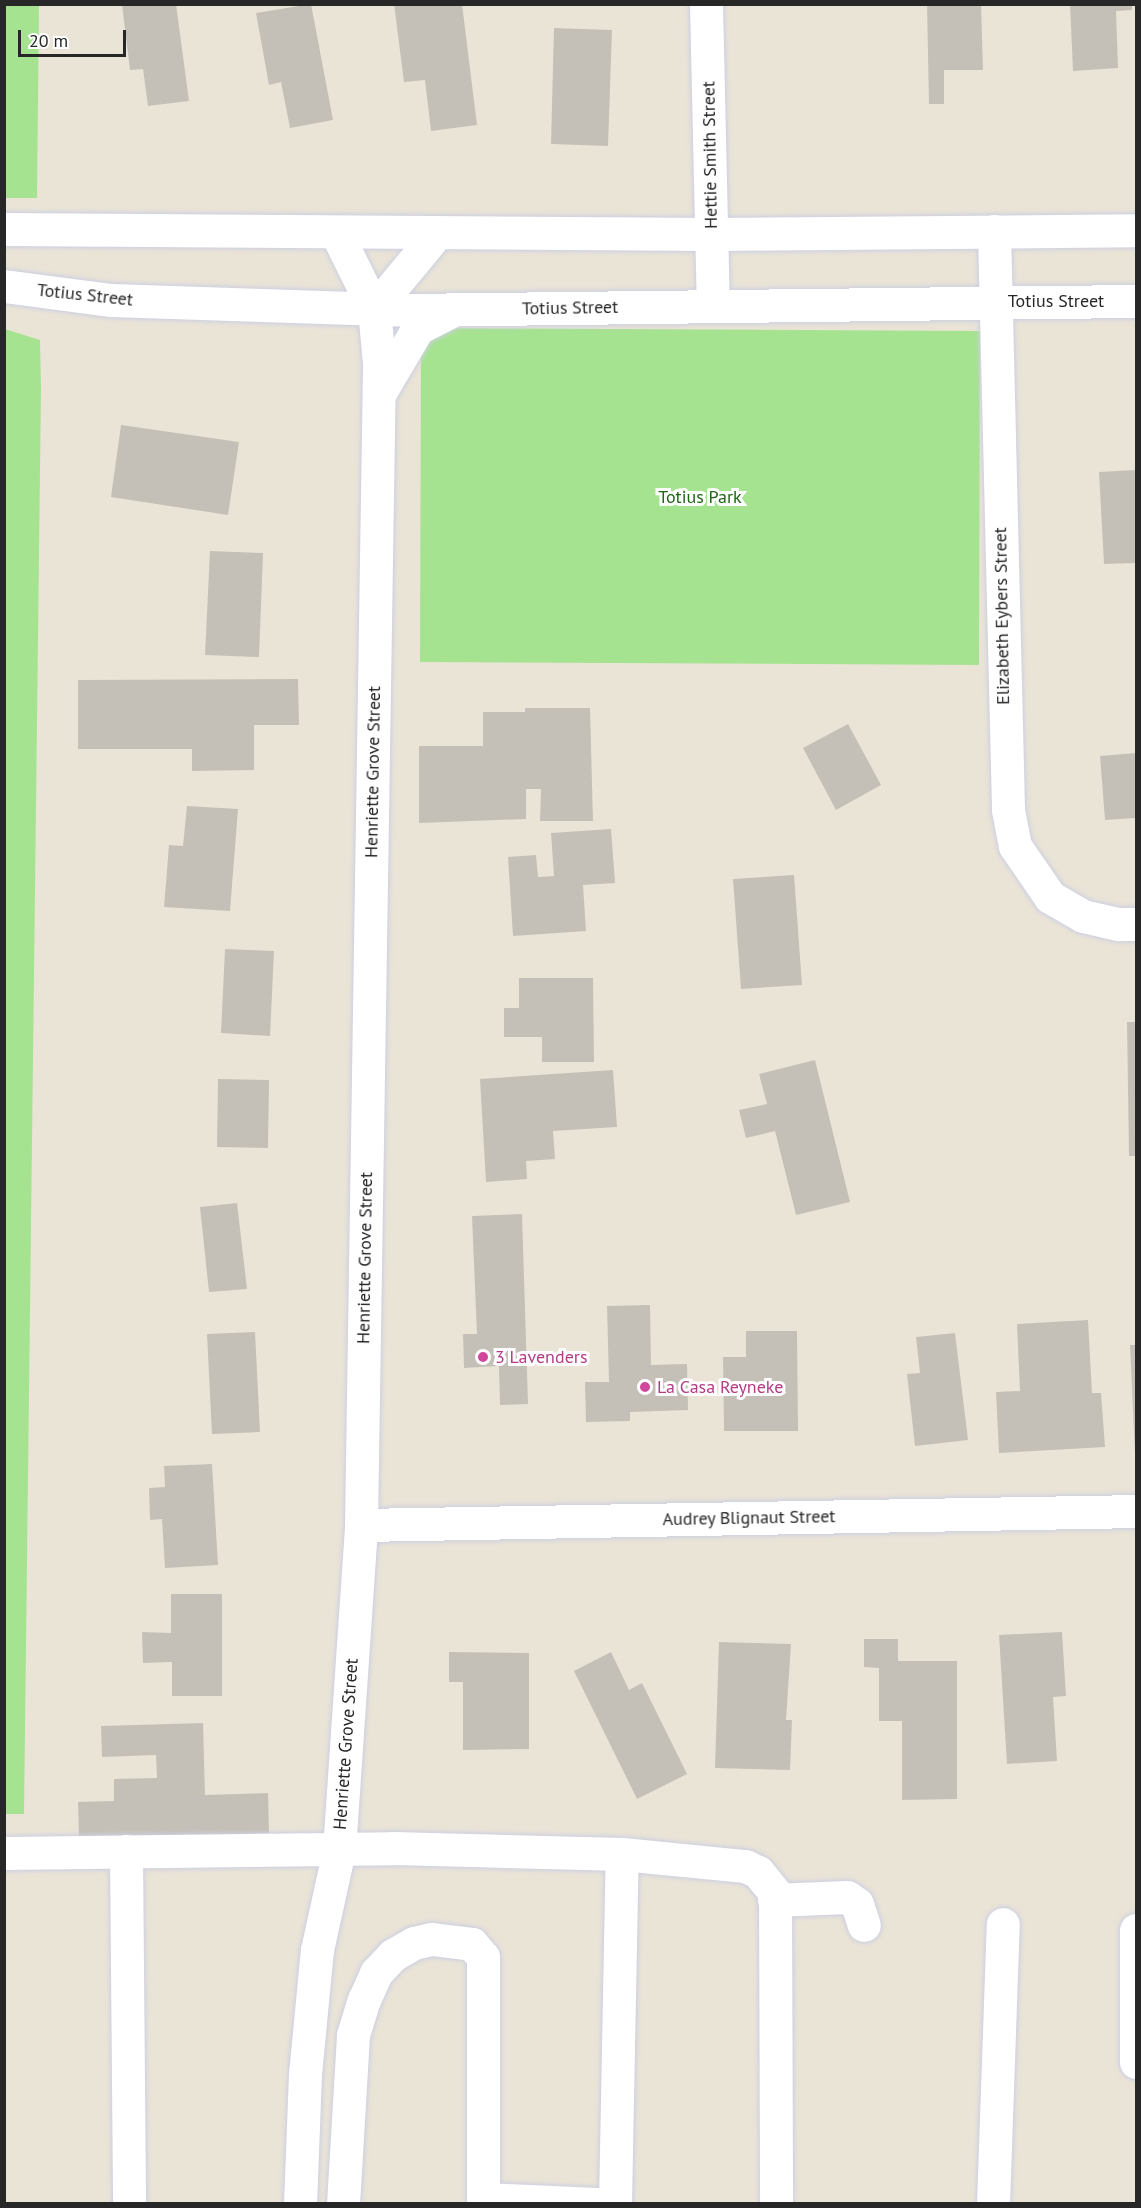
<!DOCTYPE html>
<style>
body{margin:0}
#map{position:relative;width:1141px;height:2208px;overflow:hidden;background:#eae4d7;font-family:"PT Sans",sans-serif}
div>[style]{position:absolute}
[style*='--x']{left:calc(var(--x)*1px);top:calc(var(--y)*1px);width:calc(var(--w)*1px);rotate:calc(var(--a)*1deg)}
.green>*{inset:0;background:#a6e391}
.building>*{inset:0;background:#c5c0b7}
.roads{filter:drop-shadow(0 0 2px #cdcfe1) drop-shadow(0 0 2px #cdcfe1)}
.minor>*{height:33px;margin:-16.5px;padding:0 16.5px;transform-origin:16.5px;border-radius:16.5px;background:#fff}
.dots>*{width:16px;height:16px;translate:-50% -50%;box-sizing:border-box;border:3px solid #fff;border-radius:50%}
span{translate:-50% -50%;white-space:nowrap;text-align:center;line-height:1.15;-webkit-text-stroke:6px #fff;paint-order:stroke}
.street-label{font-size:18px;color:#272727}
.park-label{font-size:18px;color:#206317}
.hotel-label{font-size:18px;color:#b23c85}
.left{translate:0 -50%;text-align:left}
.frame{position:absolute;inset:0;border:6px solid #272727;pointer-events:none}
.scale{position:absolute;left:18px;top:30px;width:108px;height:27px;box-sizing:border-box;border:3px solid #272727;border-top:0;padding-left:8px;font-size:18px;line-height:21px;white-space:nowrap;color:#272727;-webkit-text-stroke:4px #fff;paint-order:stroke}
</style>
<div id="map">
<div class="green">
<i style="clip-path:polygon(4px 5px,39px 5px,37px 198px,5px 198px)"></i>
<i style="clip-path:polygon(421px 328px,980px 331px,979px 665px,420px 662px)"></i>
<i style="clip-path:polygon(5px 329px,40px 340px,41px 388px,24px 1814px,5px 1814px)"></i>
</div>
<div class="building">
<i style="clip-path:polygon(122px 4px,176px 4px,189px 101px,148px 106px,143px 69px,130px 70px)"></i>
<i style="clip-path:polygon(311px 4px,333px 120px,290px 128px,281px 82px,269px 85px,256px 13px)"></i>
<i style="clip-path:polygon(394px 4px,462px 4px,477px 125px,431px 131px,425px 80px,404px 82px)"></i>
<i style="clip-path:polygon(927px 4px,981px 4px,983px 70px,944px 70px,944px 104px,929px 104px)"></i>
<i style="clip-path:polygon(1070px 4px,1132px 4px,1132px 10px,1116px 11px,1118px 68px,1073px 71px)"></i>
<i style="clip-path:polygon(554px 28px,612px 30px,608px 146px,551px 144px)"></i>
<i style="clip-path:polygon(121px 425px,239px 442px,228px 515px,111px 497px)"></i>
<i style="clip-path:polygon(1136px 470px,1136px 563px,1104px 564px,1099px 472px)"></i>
<i style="clip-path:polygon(210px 551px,263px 553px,259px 657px,205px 655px)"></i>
<i style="clip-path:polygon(298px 679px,299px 725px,254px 725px,254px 770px,192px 771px,192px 749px,78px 749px,78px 680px)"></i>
<i style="clip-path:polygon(525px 708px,590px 708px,593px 821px,540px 821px,541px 789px,526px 789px,526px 819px,419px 823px,419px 746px,483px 746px,483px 712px,525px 712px)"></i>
<i style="clip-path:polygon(848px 724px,881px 785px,836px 810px,803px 748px)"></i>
<i style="clip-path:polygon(1136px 753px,1136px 818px,1105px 820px,1100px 756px)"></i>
<i style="clip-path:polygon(187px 806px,238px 809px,230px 911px,164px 907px,169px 845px,183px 846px)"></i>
<i style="clip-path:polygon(611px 829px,615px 883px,583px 885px,586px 931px,513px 936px,508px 857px,536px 855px,538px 877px,554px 876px,551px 833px)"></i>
<i style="clip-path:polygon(794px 875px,802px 985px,741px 989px,733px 879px)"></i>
<i style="clip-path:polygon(225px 949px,274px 951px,270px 1036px,221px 1033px)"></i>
<i style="clip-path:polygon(519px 978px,593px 978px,594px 1062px,542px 1062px,542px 1037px,504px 1037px,504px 1008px,519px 1008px)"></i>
<i style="clip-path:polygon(1127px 1022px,1136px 1022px,1136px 1156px,1129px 1156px)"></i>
<i style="clip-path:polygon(815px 1060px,850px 1202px,796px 1215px,775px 1131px,746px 1138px,739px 1110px,767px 1104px,759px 1074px)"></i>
<i style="clip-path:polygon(613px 1070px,617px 1127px,553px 1131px,555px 1159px,526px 1161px,527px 1179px,486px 1182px,480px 1079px)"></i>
<i style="clip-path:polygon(218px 1079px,269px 1080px,268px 1148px,217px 1147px)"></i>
<i style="clip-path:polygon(237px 1203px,247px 1289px,209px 1292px,200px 1207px)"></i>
<i style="clip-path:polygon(522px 1214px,528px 1404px,500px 1405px,499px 1366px,464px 1368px,463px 1334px,477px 1334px,472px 1216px)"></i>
<i style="clip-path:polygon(650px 1305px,651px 1365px,687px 1364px,688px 1410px,630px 1412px,630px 1421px,586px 1422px,585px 1382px,609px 1382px,607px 1306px)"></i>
<i style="clip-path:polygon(1088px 1320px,1092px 1393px,1101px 1393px,1105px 1447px,999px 1453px,996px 1392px,1020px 1391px,1017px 1324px)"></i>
<i style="clip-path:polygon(746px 1331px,797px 1331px,798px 1431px,724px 1431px,723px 1357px,746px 1357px)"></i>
<i style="clip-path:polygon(255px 1332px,260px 1432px,212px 1434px,207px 1334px)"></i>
<i style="clip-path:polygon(955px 1333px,968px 1440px,915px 1446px,907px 1374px,920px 1373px,916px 1337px)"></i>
<i style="clip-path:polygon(1130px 1345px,1136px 1345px,1136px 1454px,1135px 1454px)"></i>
<i style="clip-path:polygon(212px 1464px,218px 1565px,165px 1568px,162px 1519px,150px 1520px,149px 1488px,165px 1487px,164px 1466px)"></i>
<i style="clip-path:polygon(171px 1594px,222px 1594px,222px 1696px,172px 1696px,172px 1662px,143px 1663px,142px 1632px,171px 1633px)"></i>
<i style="clip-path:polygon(1062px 1632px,1066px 1696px,1053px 1697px,1057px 1761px,1007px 1764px,999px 1635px)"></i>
<i style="clip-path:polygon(864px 1639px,898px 1639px,898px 1661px,957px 1661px,957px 1799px,902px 1800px,902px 1721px,879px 1721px,879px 1668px,864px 1667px)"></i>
<i style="clip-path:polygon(719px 1642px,791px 1644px,786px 1720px,792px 1720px,790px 1770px,715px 1768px)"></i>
<i style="clip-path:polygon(449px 1652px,529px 1653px,529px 1749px,463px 1750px,463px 1682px,449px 1682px)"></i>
<i style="clip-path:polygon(611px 1652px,629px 1690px,642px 1683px,687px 1774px,637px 1799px,574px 1671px)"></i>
<i style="clip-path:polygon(203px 1723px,205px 1795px,268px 1793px,269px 1833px,79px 1839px,78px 1802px,114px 1801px,114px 1779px,157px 1778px,156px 1755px,102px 1757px,101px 1726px)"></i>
</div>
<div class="roads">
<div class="minor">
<i style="--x:706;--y:4;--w:302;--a:88.7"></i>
<i style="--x:4;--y:229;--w:708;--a:0.4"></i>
<i style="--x:712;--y:234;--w:424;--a:-0.5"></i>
<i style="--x:994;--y:231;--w:579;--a:88.61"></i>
<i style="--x:1008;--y:810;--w:37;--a:79"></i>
<i style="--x:1015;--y:846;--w:62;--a:55.5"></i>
<i style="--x:1050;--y:897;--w:38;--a:30"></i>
<i style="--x:1083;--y:916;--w:37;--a:13"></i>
<i style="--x:1119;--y:924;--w:17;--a:0"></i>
<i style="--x:4;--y:286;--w:108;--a:7.5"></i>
<i style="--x:111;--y:300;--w:295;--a:1.9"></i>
<i style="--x:406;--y:310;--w:730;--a:-0.71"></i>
<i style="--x:374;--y:309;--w:100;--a:-50.3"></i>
<i style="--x:379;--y:394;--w:77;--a:-59.4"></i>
<i style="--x:418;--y:328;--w:39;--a:-27"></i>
<i style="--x:361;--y:1525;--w:775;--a:-1.03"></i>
<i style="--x:126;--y:1851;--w:353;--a:89.5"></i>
<i style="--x:4;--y:1853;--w:389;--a:-0.7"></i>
<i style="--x:393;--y:1848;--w:229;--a:1.5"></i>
<i style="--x:622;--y:1854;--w:124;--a:5.6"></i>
<i style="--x:745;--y:1866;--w:14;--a:25"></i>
<i style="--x:758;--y:1872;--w:27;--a:51"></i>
<i style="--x:775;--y:1893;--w:311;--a:89.8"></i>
<i style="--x:774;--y:1900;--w:73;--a:-2.4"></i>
<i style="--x:847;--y:1897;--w:12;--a:35"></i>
<i style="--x:857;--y:1904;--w:22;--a:72"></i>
<i style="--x:1136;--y:1930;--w:132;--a:90"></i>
<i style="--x:483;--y:2199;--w:114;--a:2.5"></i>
<i style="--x:300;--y:2204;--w:130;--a:-87.8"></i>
<i style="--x:305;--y:2074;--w:125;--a:-84.5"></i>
<i style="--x:317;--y:1950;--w:102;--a:-77.6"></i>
<i style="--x:339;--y:1850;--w:326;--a:-86.1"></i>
<i style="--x:361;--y:1525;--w:1162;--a:-89.11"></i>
<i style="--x:379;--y:363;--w:54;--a:-95.3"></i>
<i style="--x:374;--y:309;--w:86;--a:-116.3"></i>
<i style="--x:343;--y:2204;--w:169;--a:-86.6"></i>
<i style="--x:353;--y:2035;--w:37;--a:-73"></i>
<i style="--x:364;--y:2000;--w:30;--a:-66"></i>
<i style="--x:376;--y:1973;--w:25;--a:-47"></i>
<i style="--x:393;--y:1955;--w:24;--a:-30"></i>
<i style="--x:414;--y:1943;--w:18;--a:-13"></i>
<i style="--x:432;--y:1939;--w:40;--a:7.1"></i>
<i style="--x:472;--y:1944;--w:17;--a:50"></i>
<i style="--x:483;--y:1957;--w:247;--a:90"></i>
<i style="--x:615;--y:2204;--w:350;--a:-88.9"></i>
<i style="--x:993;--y:2204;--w:280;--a:-88"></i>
</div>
</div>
<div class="dots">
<i style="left:483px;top:1357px;background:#d1479c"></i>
<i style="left:645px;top:1387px;background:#d1479c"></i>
</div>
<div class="street-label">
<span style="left:710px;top:155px;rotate:-91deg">Hettie Smith Street</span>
<span style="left:85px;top:295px;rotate:6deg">Totius Street</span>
<span style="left:1056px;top:301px">Totius Street</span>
<span style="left:570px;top:308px;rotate:-1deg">Totius Street</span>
<span style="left:1002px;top:616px;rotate:-91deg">Elizabeth Eybers Street</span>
<span style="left:373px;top:772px;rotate:-89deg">Henriette Grove Street</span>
<span style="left:365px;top:1258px;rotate:-89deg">Henriette Grove Street</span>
<span style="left:749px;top:1518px;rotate:-1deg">Audrey Blignaut Street</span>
<span style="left:346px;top:1744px;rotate:-86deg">Henriette Grove Street</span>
</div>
<div class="park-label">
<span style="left:700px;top:497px">Totius Park</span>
</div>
<div class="hotel-label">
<span class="left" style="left:495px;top:1357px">3 Lavenders</span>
<span class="left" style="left:657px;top:1387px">La Casa Reyneke</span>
</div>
<div class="frame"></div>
<div class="scale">20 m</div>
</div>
